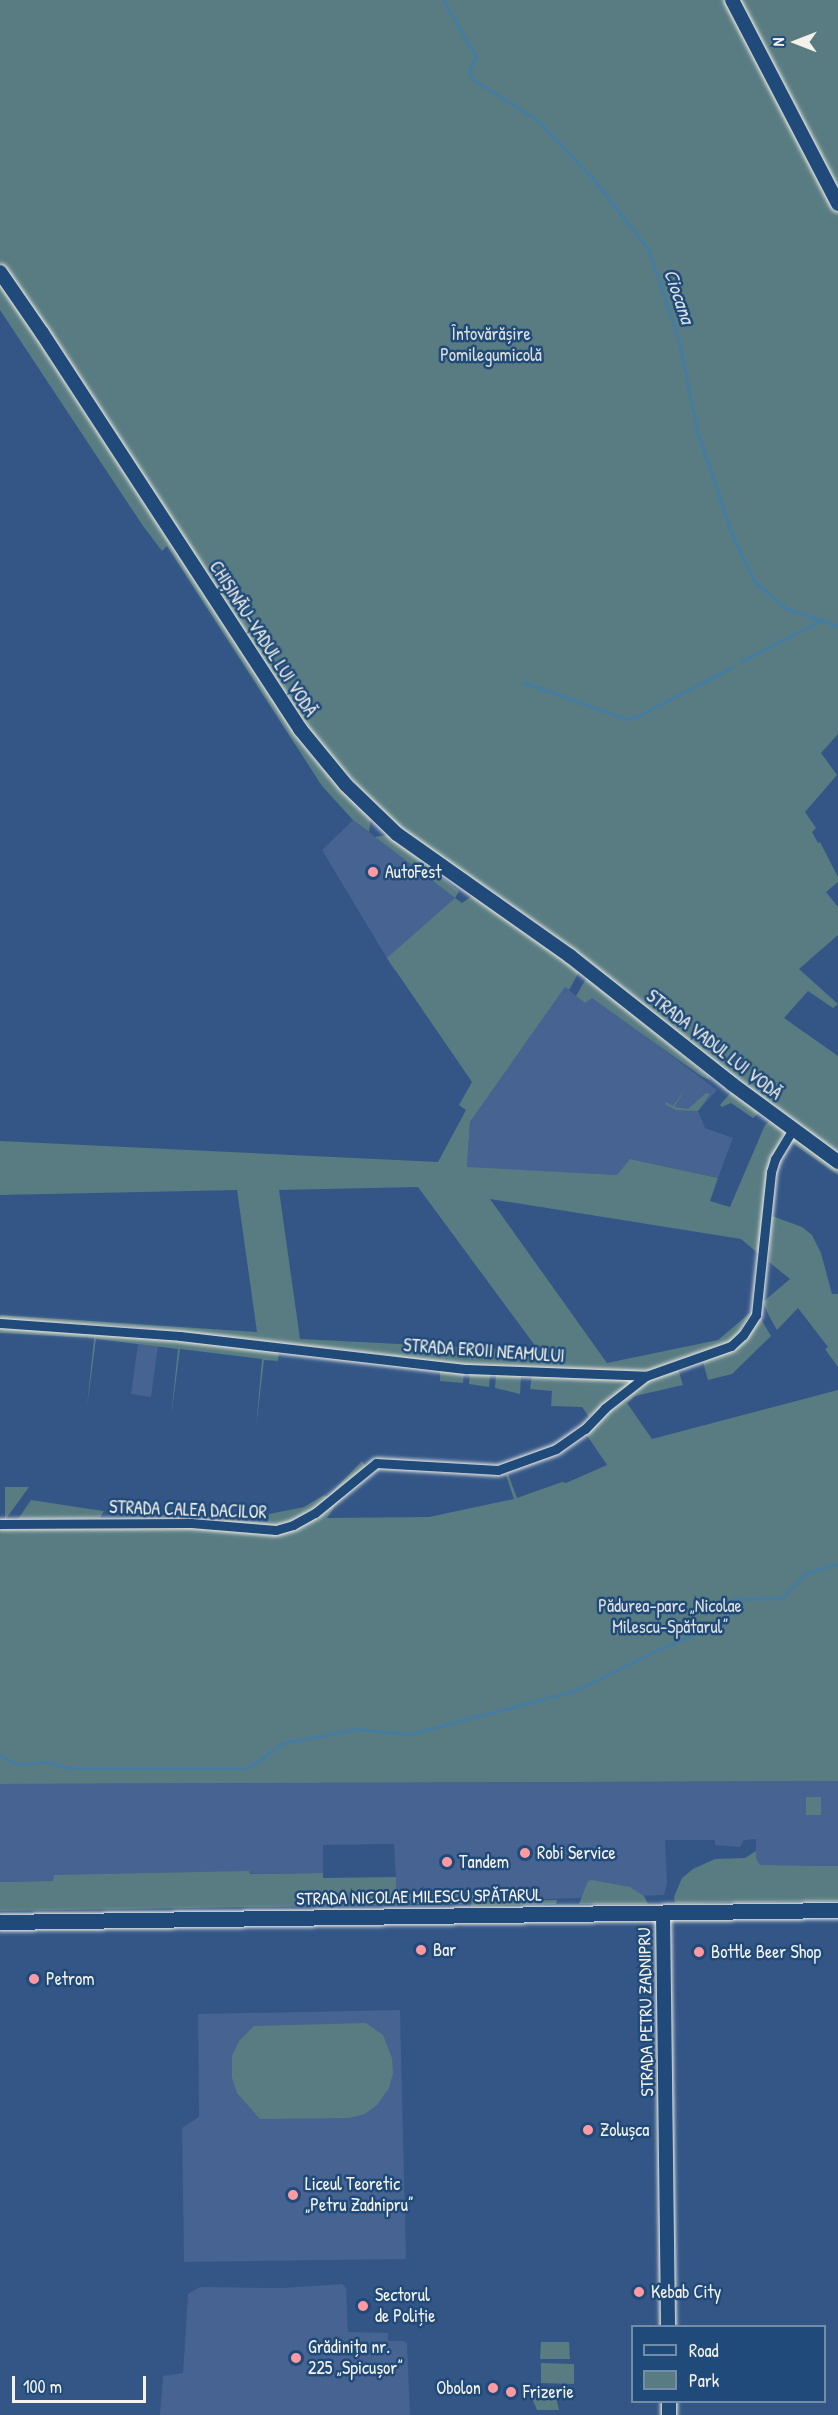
<!DOCTYPE html>
<meta charset="utf-8">
<style>
body{margin:0}
#map{position:relative;width:838px;height:2415px;overflow:hidden;background:#335686;font-family:"Patrick Hand",sans-serif}
div>[style]{position:absolute}
[style*='--x']{left:calc(var(--x)*1px);top:calc(var(--y)*1px);width:calc(var(--w)*1px);rotate:calc(var(--a)*1deg)}
.built>*{inset:0;background:#466391}
.green>*{inset:0;background:#587c82}
.stream>*{height:3px;margin:-1.5px;padding:0 1.5px;transform-origin:1.5px;border-radius:1.5px;background:#457ca2}
.roads{filter:drop-shadow(0 0 2px #f4f1e8) drop-shadow(0 0 2px #f4f1e8)}
.street>*{height:9px;margin:-4.5px;padding:0 4.5px;transform-origin:4.5px;border-radius:4.5px;background:#1f4a7a}
.secondary>*{height:14px;margin:-7px;padding:0 7px;transform-origin:7px;border-radius:7px;background:#1f4a7a}
.primary>*{height:15px;margin:-7.5px;padding:0 7.5px;transform-origin:7.5px;border-radius:7.5px;background:#1f4a7a}
.dots>*{width:16px;height:16px;translate:-50% -50%;box-sizing:border-box;border:3px solid #1f4a7a;border-radius:50%}
span{translate:-50% -50%;white-space:nowrap;text-align:center;line-height:1.15;-webkit-text-stroke:5px #1f4a7a;paint-order:stroke}
.park-label{font-size:18px;color:#dddfd9}
.street-label{font-size:18px;color:#f4f1e8}
.poi-label{font-size:18px;color:#f4f1e8}
.left{translate:0 -50%;text-align:left}
.right{translate:-100% -50%;text-align:right}
.water-label{font-size:20px;color:#dadfde;font-style:italic}
.legend{position:absolute;left:631px;top:2325px;width:195px;height:78px;box-sizing:border-box;background:#1f4a7a;border:2px solid #748da6;margin:0;padding:8px 10px;list-style:none;font-size:18px;color:#f4f1e8}
.legend li{display:flex;align-items:center;gap:12px;height:30px}
.legend b{width:30px;border:2px solid #748da6}
.north{position:absolute;left:766px;top:12px;width:60px;height:60px;-webkit-text-stroke:4px #1f4a7a;paint-order:stroke;rotate:270deg;font-size:16px;font-weight:700;line-height:24px;text-align:center;color:#f4f1e8}
.north::after{content:'';display:block;margin:auto;width:21px;height:27px;background:#f4f1e8;clip-path:polygon(50% 0,100% 100%,50% 72%,0 100%)}
.scale{position:absolute;left:12px;top:2376px;width:134px;height:27px;box-sizing:border-box;border:3px solid #f4f1e8;border-top:0;padding-left:8px;font-size:18px;line-height:21px;white-space:nowrap;color:#f4f1e8;-webkit-text-stroke:4px #1f4a7a;paint-order:stroke}
</style>
<div id="map">
<div class="built">
<i style="clip-path:polygon(353px 820px,460px 902px,545px 969px,394px 970px,322px 850px)"></i>
<i style="clip-path:polygon(565px 987px,585px 1003px,592px 998px,622px 1018px,717px 1090px,698px 1111px,705px 1128px,733px 1138px,718px 1178px,630px 1159px,618px 1175px,467px 1168px,470px 1122px)"></i>
<i style="clip-path:polygon(138px 1344px,158px 1346px,151px 1397px,131px 1394px)"></i>
<i style="clip-path:polygon(838px 1781px,838px 1866px,760px 1865px,756px 1858px,756px 1839px,744px 1840px,740px 1847px,715px 1845px,715px 1840px,665px 1840px,667px 1884px,664px 1895px,495px 1901px,494px 1894px,397px 1894px,394px 1844px,323px 1845px,323px 1873px,54px 1876px,54px 1881px,0 1882px,0 1784px)"></i>
<i style="clip-path:polygon(400px 2010px,406px 2259px,184px 2262px,182px 2128px,199px 2117px,198px 2014px)"></i>
<i style="clip-path:polygon(342px 2284px,346px 2288px,348px 2332px,388px 2333px,388px 2341px,403px 2341px,407px 2343px,410px 2415px,160px 2415px,163px 2376px,183px 2373px,188px 2294px,200px 2287px,283px 2288px)"></i>
</div>
<div class="green">
<i style="clip-path:polygon(0 0,727px 0,838px 211px,838px 734px,821px 753px,837px 775px,805px 812px,816px 828px,812px 832px,818px 843px,820px 842px,838px 877px,838px 882px,826px 892px,838px 907px,838px 935px,799px 969px,838px 1004px,833px 1008px,808px 991px,784px 1018px,838px 1056px,838px 1156px,691px 1045px,571px 947px,400px 828px,331px 758px,308px 730px,52px 335px,0 262px)"></i>
<i style="clip-path:polygon(736px 0,838px 0,838px 194px)"></i>
<i style="clip-path:polygon(0 283px,294px 733px,318px 764px,371px 819px,369px 832px,353px 820px,322px 786px,167px 546px,162px 551px,143px 526px,0 310px)"></i>
<i style="clip-path:polygon(evenodd,388px 835px,459px 891px,455px 898px,462px 903px,472px 896px,580px 970px,569px 990px,565px 987px,470px 1122px,467px 1167px,617px 1175px,630px 1159px,718px 1178px,710px 1201px,730px 1207px,765px 1125px,772px 1119px,786px 1129px,771px 1160px,765px 1186px,759px 1254px,741px 1239px,490px 1199px,607px 1363px,718px 1340px,751px 1312px,734px 1340px,651px 1370px,634px 1371px,426px 1363px,389px 1355px,125px 1326px,0 1319px,0 1315px,257px 1332px,237px 1190px,0 1195px,0 1141px,438px 1162px,466px 1110px,459px 1105px,472px 1082px,387px 958px,455px 898px,375px 837px,388px 835px,418px 1187px,539px 1351px,300px 1339px,279px 1190px,418px 1187px)"></i>
<i style="clip-path:polygon(587px 977px,708px 1076px,710px 1080px,701px 1076px,592px 998px,585px 1003px,576px 996px)"></i>
<i style="clip-path:polygon(687px 1087px,674px 1107px,688px 1109px,706px 1093px,710px 1094px,698px 1111px,676px 1110px,665px 1104px,666px 1102px,673px 1106px)"></i>
<i style="clip-path:polygon(733px 1090px,761px 1111px,753px 1118px,731px 1103px,722px 1107px,720px 1105px)"></i>
<i style="clip-path:polygon(796px 1137px,838px 1167px,838px 1175px,792px 1143px)"></i>
<i style="clip-path:polygon(772px 1216px,802px 1227px,812px 1235px,821px 1253px,832px 1294px,838px 1294px,838px 1367px,825px 1349px,828px 1347px,798px 1308px,777px 1330px,769px 1316px,763px 1302px,790px 1279px,769px 1262px)"></i>
<i style="clip-path:polygon(759px 1316px,771px 1336px,732px 1374px,708px 1380px,703px 1362px,736px 1347px)"></i>
<i style="clip-path:polygon(0 1326px,123px 1333px,279px 1351px,278px 1361px,264px 1360px,256px 1428px,262px 1359px,180px 1349px,171px 1417px,178px 1349px,96px 1339px,87px 1407px,94px 1338px,0 1333px)"></i>
<i style="clip-path:polygon(678px 1369px,683px 1385px,635px 1396px,627px 1403px,652px 1439px,838px 1390px,838px 1781px,0 1784px,0 1530px,218px 1528px,285px 1532px,365px 1476px,335px 1506px,327px 1518px,429px 1517px,514px 1499px,506px 1475px,508px 1474px,517px 1498px,562px 1482px,566px 1483px,607px 1465px,586px 1434px,606px 1411px,650px 1378px)"></i>
<i style="clip-path:polygon(440px 1371px,464px 1372px,463px 1383px,440px 1381px)"></i>
<i style="clip-path:polygon(470px 1373px,490px 1375px,489px 1387px,469px 1384px)"></i>
<i style="clip-path:polygon(496px 1375px,521px 1376px,520px 1394px,495px 1388px)"></i>
<i style="clip-path:polygon(532px 1375px,636px 1379px,589px 1417px,582px 1407px,551px 1406px,552px 1391px,530px 1389px)"></i>
<i style="clip-path:polygon(362px 1461px,366px 1466px,330px 1498px,288px 1524px,275px 1527px,225px 1523px,224px 1520px,268px 1522px,269px 1514px,304px 1507px,324px 1495px,327px 1497px)"></i>
<i style="clip-path:polygon(5px 1487px,29px 1487px,5px 1520px)"></i>
<i style="clip-path:polygon(31px 1500px,83px 1508px,104px 1511px,100px 1518px,18px 1519px)"></i>
<i style="clip-path:polygon(806px 1797px,821px 1797px,821px 1815px,806px 1815px)"></i>
<i style="clip-path:polygon(756px 1851px,756px 1858px,760px 1865px,838px 1866px,838px 1901px,675px 1903px,674px 1897px,682px 1878px,693px 1869px,715px 1859px,745px 1858px)"></i>
<i style="clip-path:polygon(249px 1871px,250px 1874px,323px 1873px,323px 1878px,396px 1877px,397px 1902px,396px 1905px,0 1911px,0 1882px,53px 1881px,54px 1875px)"></i>
<i style="clip-path:polygon(592px 1880px,630px 1887px,644px 1896px,648px 1904px,579px 1904px,588px 1881px)"></i>
<i style="clip-path:polygon(408px 1894px,465px 1894px,463px 1904px,410px 1904px)"></i>
<i style="clip-path:polygon(472px 1894px,494px 1894px,495px 1901px,557px 1900px,556px 1904px,471px 1906px)"></i>
<i style="clip-path:polygon(366px 2023px,383px 2035px,392px 2058px,393px 2073px,389px 2088px,377px 2105px,365px 2114px,349px 2118px,260px 2119px,237px 2093px,232px 2078px,232px 2056px,239px 2041px,254px 2026px)"></i>
<i style="clip-path:polygon(541px 2342px,569px 2342px,570px 2359px,540px 2359px)"></i>
<i style="clip-path:polygon(541px 2363px,574px 2364px,574px 2384px,541px 2383px)"></i>
<i style="clip-path:polygon(535px 2388px,539px 2392px,556px 2397px,559px 2410px,537px 2410px,528px 2389px)"></i>
</div>
<div class="stream">
<i style="--x:443;--y:0;--w:66;--a:59.9"></i>
<i style="--x:476;--y:57;--w:17;--a:114"></i>
<i style="--x:469;--y:73;--w:7;--a:63"></i>
<i style="--x:472;--y:79;--w:75;--a:32"></i>
<i style="--x:536;--y:119;--w:84;--a:46.4"></i>
<i style="--x:594;--y:180;--w:88;--a:52"></i>
<i style="--x:648;--y:249;--w:97;--a:71.4"></i>
<i style="--x:679;--y:341;--w:92;--a:78.7"></i>
<i style="--x:697;--y:431;--w:110;--a:71.4"></i>
<i style="--x:732;--y:535;--w:51;--a:64.4"></i>
<i style="--x:754;--y:581;--w:43;--a:40.3"></i>
<i style="--x:787;--y:609;--w:54;--a:18.4"></i>
<i style="--x:740;--y:662;--w:91;--a:-27.4"></i>
<i style="--x:523;--y:682;--w:109;--a:19.8"></i>
<i style="--x:626;--y:719;--w:12;--a:-14"></i>
<i style="--x:638;--y:716;--w:106;--a:-27.5"></i>
<i style="--x:0;--y:1755;--w:18;--a:29"></i>
<i style="--x:16;--y:1764;--w:32;--a:-4"></i>
<i style="--x:48;--y:1762;--w:24;--a:15"></i>
<i style="--x:71;--y:1768;--w:177;--a:0"></i>
<i style="--x:248;--y:1768;--w:43;--a:-35.5"></i>
<i style="--x:283;--y:1743;--w:74;--a:-10.9"></i>
<i style="--x:356;--y:1729;--w:53;--a:5.4"></i>
<i style="--x:409;--y:1734;--w:171;--a:-14.6"></i>
<i style="--x:574;--y:1691;--w:107;--a:-26.1"></i>
<i style="--x:670;--y:1644;--w:60;--a:-21.4"></i>
<i style="--x:726;--y:1622;--w:24;--a:-71"></i>
<i style="--x:734;--y:1599;--w:48;--a:-1.2"></i>
<i style="--x:782;--y:1598;--w:35;--a:-46"></i>
<i style="--x:806;--y:1573;--w:33;--a:-16"></i>
</div>
<div class="roads">
<div class="street">
<i style="--x:0;--y:1323;--w:180;--a:4.1"></i>
<i style="--x:180;--y:1336;--w:289;--a:6.6"></i>
<i style="--x:467;--y:1369;--w:179;--a:2.2"></i>
<i style="--x:646;--y:1376;--w:90;--a:-19.4"></i>
<i style="--x:731;--y:1346;--w:16;--a:-43"></i>
<i style="--x:743;--y:1335;--w:24;--a:-57"></i>
<i style="--x:756;--y:1315;--w:144;--a:-84"></i>
<i style="--x:771;--y:1172;--w:14;--a:-73"></i>
<i style="--x:775;--y:1159;--w:35;--a:-59"></i>
<i style="--x:0;--y:1524;--w:191;--a:-0.3"></i>
<i style="--x:191;--y:1523;--w:85;--a:4.7"></i>
<i style="--x:276;--y:1530;--w:18;--a:-16"></i>
<i style="--x:293;--y:1525;--w:25;--a:-29"></i>
<i style="--x:315;--y:1513;--w:79;--a:-39.3"></i>
<i style="--x:376;--y:1463;--w:122;--a:3.3"></i>
<i style="--x:498;--y:1470;--w:62;--a:-19.9"></i>
<i style="--x:556;--y:1449;--w:35;--a:-35"></i>
<i style="--x:585;--y:1429;--w:29;--a:-46"></i>
<i style="--x:605;--y:1408;--w:52;--a:-38"></i>
</div>
<div class="secondary">
<i style="--x:732;--y:0;--w:230;--a:62.5"></i>
<i style="--x:0;--y:272;--w:74;--a:55.5"></i>
<i style="--x:42;--y:333;--w:473;--a:56.9"></i>
<i style="--x:300;--y:729;--w:72;--a:50.6"></i>
<i style="--x:346;--y:785;--w:71;--a:43.9"></i>
<i style="--x:397;--y:834;--w:212;--a:35.2"></i>
<i style="--x:570;--y:956;--w:206;--a:38.3"></i>
<i style="--x:732;--y:1084;--w:132;--a:36.3"></i>
<i style="--x:663;--y:1913;--w:413;--a:89.3"></i>
<i style="--x:669;--y:2402;--w:13;--a:90"></i>
</div>
<div class="primary">
<i style="--x:0;--y:1922;--w:838;--a:-0.82"></i>
</div>
</div>
<div class="dots">
<i style="left:373px;top:872px;background:#ff9aa2"></i>
<i style="left:525px;top:1853px;background:#ff9aa2"></i>
<i style="left:447px;top:1862px;background:#ff9aa2"></i>
<i style="left:421px;top:1950px;background:#ff9aa2"></i>
<i style="left:699px;top:1952px;background:#ff9aa2"></i>
<i style="left:34px;top:1979px;background:#ff9aa2"></i>
<i style="left:588px;top:2130px;background:#ff9aa2"></i>
<i style="left:293px;top:2195px;background:#ff9aa2"></i>
<i style="left:639px;top:2292px;background:#ff9aa2"></i>
<i style="left:363px;top:2306px;background:#ff9aa2"></i>
<i style="left:296px;top:2358px;background:#ff9aa2"></i>
<i style="left:493px;top:2388px;background:#ff9aa2"></i>
<i style="left:511px;top:2392px;background:#ff9aa2"></i>
</div>
<div class="park-label">
<span style="left:491px;top:345px">Întovărășire<br>Pomilegumicolă</span>
<span style="left:670px;top:1617px">Pădurea-parc „Nicolae<br>Milescu-Spătarul”</span>
</div>
<div class="street-label">
<span style="left:263px;top:639px;rotate:57deg">CHIȘINĂU-VADUL LUI VODĂ</span>
<span style="left:714px;top:1045px;rotate:38deg">STRADA VADUL LUI VODĂ</span>
<span style="left:484px;top:1351px;rotate:4deg">STRADA EROII NEAMULUI</span>
<span style="left:188px;top:1510px;rotate:2deg">STRADA CALEA DACILOR</span>
<span style="left:419px;top:1897px;rotate:-1deg">STRADA NICOLAE MILESCU SPĂTARUL</span>
<span style="left:646px;top:2012px;rotate:-91deg">STRADA PETRU ZADNIPRU</span>
</div>
<div class="poi-label">
<span class="left" style="left:385px;top:872px">AutoFest</span>
<span class="left" style="left:537px;top:1853px">Robi Service</span>
<span class="left" style="left:459px;top:1862px">Tandem</span>
<span class="left" style="left:433px;top:1950px">Bar</span>
<span class="left" style="left:711px;top:1952px">Bottle Beer Shop</span>
<span class="left" style="left:46px;top:1979px">Petrom</span>
<span class="left" style="left:600px;top:2130px">Zolușca</span>
<span class="left" style="left:305px;top:2195px">Liceul Teoretic<br>„Petru Zadnipru”</span>
<span class="left" style="left:651px;top:2292px">Kebab City</span>
<span class="left" style="left:375px;top:2306px">Sectorul<br>de Poliție</span>
<span class="left" style="left:308px;top:2358px">Grădinița nr.<br>225 „Spicușor”</span>
<span class="right" style="left:481px;top:2388px">Obolon</span>
<span class="left" style="left:523px;top:2392px">Frizerie</span>
</div>
<div class="water-label">
<span style="left:680px;top:296px;rotate:71deg">Ciocana</span>
</div>
<ul class="legend">
<li><b style="height:8px;background:#1f4a7a"></b>Road</li>
<li><b style="height:16px;background:#587c82"></b>Park</li>
</ul>
<div class="north">N</div>
<div class="scale">100 m</div>
</div>
